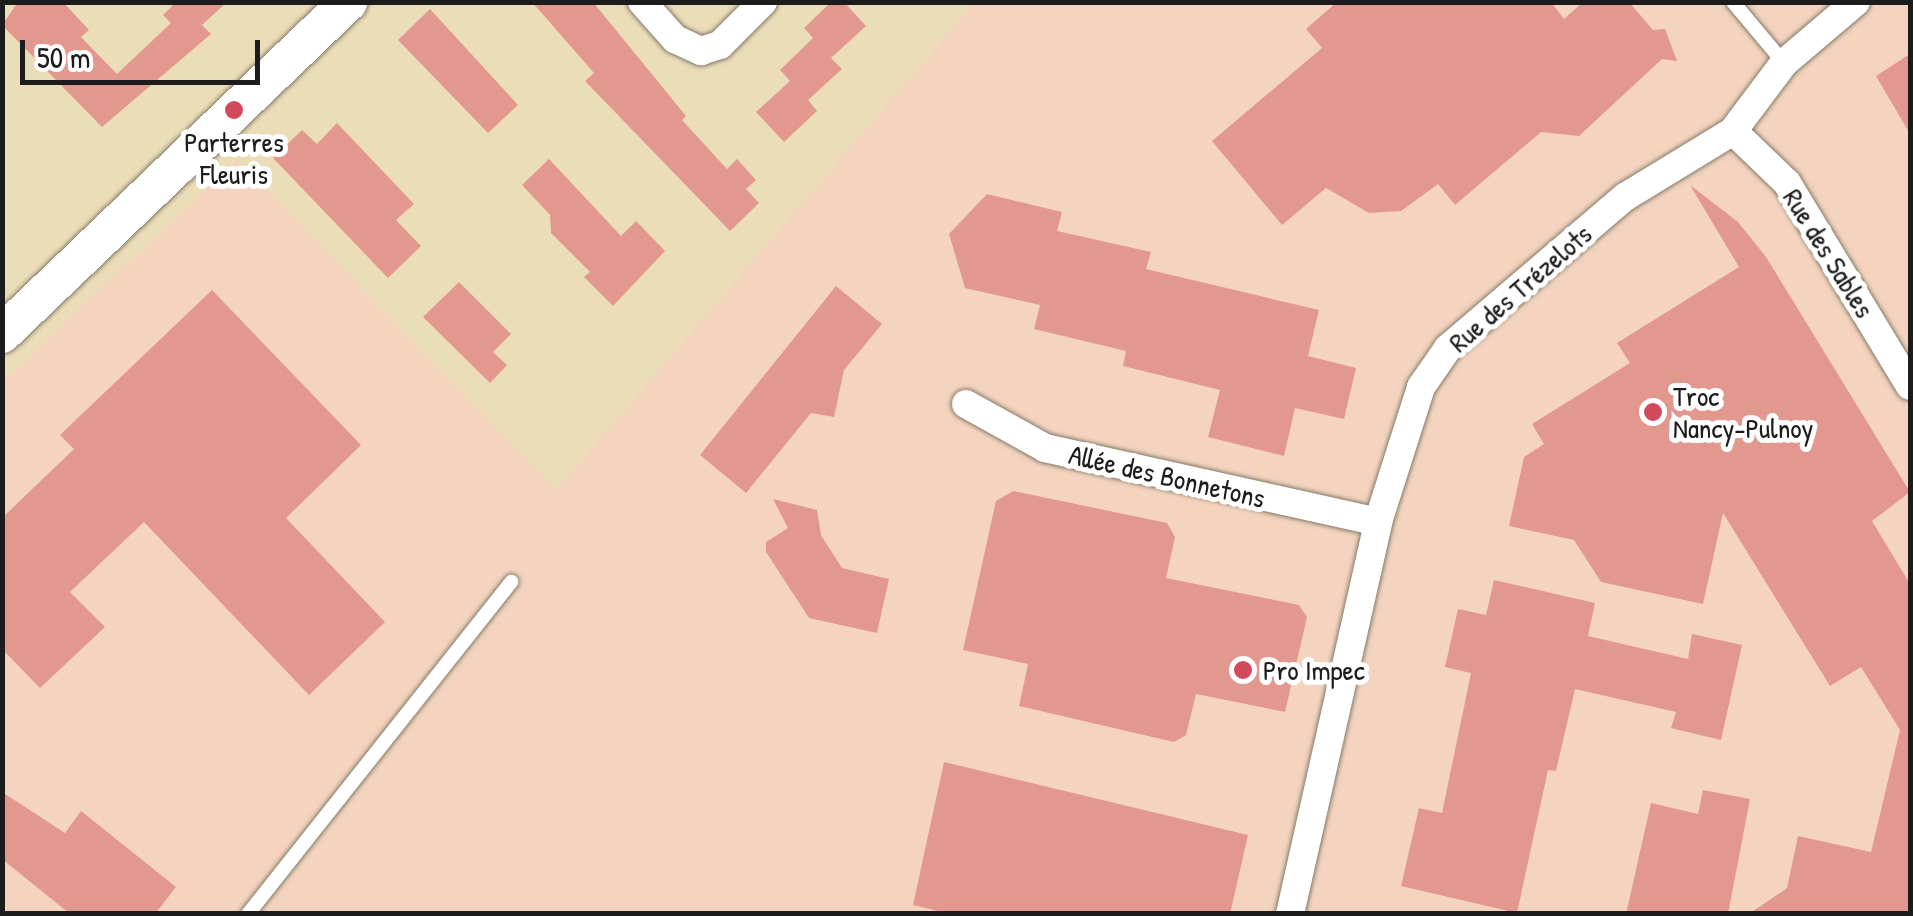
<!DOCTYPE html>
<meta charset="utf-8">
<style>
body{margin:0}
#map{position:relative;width:1913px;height:916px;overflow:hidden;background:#ecddb9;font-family:"Patrick Hand",sans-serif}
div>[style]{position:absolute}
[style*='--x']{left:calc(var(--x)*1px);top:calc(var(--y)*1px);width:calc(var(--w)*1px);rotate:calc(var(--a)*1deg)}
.built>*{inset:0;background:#f4d4bf}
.building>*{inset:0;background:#e3988f}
.roads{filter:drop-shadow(0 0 2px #847c6a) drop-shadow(0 0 2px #847c6a)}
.lane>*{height:14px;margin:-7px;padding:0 7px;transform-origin:7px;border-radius:7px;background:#fff}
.street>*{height:28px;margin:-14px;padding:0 14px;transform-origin:14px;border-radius:14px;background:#fff}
.secondary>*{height:38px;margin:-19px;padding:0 19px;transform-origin:19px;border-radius:19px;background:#fff}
.dots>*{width:28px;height:28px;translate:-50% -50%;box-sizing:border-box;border:5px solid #fff;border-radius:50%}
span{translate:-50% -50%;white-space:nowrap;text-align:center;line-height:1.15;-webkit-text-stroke:10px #fff;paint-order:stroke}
.poi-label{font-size:28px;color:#1c1c1c}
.left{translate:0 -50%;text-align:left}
.street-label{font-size:28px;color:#1c1c1c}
.frame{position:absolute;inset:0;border:5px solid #1c1c1c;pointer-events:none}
.scale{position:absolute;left:20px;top:40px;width:240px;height:45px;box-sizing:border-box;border:5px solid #1c1c1c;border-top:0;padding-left:12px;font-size:30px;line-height:35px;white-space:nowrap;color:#1c1c1c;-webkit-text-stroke:8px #fff;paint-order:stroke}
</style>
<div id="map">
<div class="built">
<i style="clip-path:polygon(974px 3px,1910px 3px,1910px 913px,3px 914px,3px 382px,237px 159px,556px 490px)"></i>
</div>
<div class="building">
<i style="clip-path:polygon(18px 2px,63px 2px,89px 30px,81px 37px,117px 74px,171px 23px,163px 15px,176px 2px,227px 2px,202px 25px,211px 34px,102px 127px,2px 25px)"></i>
<i style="clip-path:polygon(532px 2px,593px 2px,686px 116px,682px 120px,727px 169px,737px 159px,756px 180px,746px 189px,759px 203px,730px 231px,585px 81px,594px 73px)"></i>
<i style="clip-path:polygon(831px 2px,844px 2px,866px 26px,831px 58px,842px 69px,808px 100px,817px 111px,784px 142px,756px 112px,790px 81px,780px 70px,813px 38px,804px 28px)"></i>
<i style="clip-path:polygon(1337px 2px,1551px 2px,1564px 19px,1583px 2px,1629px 2px,1653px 30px,1665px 29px,1677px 61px,1662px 59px,1579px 136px,1541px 132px,1455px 205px,1438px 184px,1401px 211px,1369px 213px,1326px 188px,1282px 225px,1212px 141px,1322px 48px,1306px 29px)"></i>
<i style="clip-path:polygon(430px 9px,518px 105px,488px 133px,398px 40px)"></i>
<i style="clip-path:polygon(1910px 54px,1910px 134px,1876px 76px)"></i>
<i style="clip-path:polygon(337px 123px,414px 204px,396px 220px,421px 246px,388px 278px,273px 158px,302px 130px,317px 144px)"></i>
<i style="clip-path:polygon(549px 159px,621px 236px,636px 221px,665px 251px,613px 306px,584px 277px,590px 272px,551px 233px,550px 215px,522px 185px)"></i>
<i style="clip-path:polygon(1690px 185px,1738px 222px,1766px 257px,1910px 492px,1872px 521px,1910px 584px,1910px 914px,1749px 914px,1787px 888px,1798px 836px,1871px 852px,1900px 730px,1861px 667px,1830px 686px,1723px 513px,1703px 604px,1601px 582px,1574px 540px,1509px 526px,1524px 457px,1544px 444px,1532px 424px,1630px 363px,1617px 343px,1739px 267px)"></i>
<i style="clip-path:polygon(987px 194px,1062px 212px,1057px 231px,1151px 252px,1146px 269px,1319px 310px,1308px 356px,1356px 368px,1344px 419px,1295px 408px,1284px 456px,1208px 437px,1220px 390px,1123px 366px,1126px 351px,1034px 329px,1040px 305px,965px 288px,949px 234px)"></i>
<i style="clip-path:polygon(459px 282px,511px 334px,493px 352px,507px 365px,490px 383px,423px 317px)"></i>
<i style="clip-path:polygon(836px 286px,882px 324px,844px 370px,834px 417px,811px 413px,746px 493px,700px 455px)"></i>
<i style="clip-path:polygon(212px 290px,361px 445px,286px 518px,385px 622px,309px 695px,144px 522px,70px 592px,105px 627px,40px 688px,2px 649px,2px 518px,74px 449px,60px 435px)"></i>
<i style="clip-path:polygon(1013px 491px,1167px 523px,1175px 537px,1166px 578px,1299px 605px,1307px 617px,1285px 712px,1196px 694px,1186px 735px,1174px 742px,1019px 706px,1028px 664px,963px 650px,996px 501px)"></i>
<i style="clip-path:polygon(773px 499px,817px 510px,821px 535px,842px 568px,889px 579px,877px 633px,809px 618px,766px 552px,766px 542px,788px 528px)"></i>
<i style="clip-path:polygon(1494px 580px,1595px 603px,1588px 636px,1688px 659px,1692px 634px,1742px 645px,1721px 740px,1671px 728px,1676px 712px,1575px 689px,1556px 771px,1548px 770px,1517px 913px,1401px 886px,1419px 808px,1442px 813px,1471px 673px,1445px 667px,1458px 609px,1486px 615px)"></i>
<i style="clip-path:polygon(944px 762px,1248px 835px,1230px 914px,950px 914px,913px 905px)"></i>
<i style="clip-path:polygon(1703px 790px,1750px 799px,1728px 914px,1626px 914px,1651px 803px,1698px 814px)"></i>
<i style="clip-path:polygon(2px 792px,65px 833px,81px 811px,176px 887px,155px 914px,70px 914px,2px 859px)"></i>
</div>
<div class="roads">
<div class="lane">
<i style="--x:1733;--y:2;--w:80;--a:50.1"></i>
<i style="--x:248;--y:914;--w:424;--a:-51.6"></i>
</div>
<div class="street">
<i style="--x:642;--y:2;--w:50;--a:48.3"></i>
<i style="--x:675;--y:39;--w:29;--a:25"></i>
<i style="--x:701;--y:51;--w:20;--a:-18"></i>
<i style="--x:720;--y:45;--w:61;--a:-45"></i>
<i style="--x:1733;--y:131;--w:75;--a:43.9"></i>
<i style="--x:1787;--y:183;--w:237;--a:58.8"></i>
<i style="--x:966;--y:404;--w:90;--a:29.1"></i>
<i style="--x:1045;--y:448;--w:341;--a:12.5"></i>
<i style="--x:1290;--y:914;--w:402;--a:-77.3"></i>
<i style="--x:1378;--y:522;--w:142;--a:-72.3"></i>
<i style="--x:1421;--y:387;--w:47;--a:-55.3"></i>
<i style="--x:1448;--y:348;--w:233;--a:-40.5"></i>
<i style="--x:1625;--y:197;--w:127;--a:-31.4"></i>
<i style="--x:1733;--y:131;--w:85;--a:-53.1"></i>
<i style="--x:1784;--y:63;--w:94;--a:-40.3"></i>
</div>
<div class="secondary">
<i style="--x:2;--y:334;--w:480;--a:-43.8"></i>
</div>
</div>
<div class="dots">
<i style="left:234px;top:110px;background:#d1495b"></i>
<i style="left:1653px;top:412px;background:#d1495b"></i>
<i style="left:1243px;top:670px;background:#d1495b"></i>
</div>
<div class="poi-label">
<span style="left:234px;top:158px">Parterres<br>Fleuris</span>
<span class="left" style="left:1673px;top:412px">Troc<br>Nancy-Pulnoy</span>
<span class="left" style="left:1263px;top:670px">Pro Impec</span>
</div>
<div class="street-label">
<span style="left:1829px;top:253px;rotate:58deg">Rue des Sables</span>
<span style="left:1520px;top:288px;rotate:-41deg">Rue des Trézelots</span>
<span style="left:1167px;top:476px;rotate:13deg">Allée des Bonnetons</span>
</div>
<div class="frame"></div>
<div class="scale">50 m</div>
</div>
